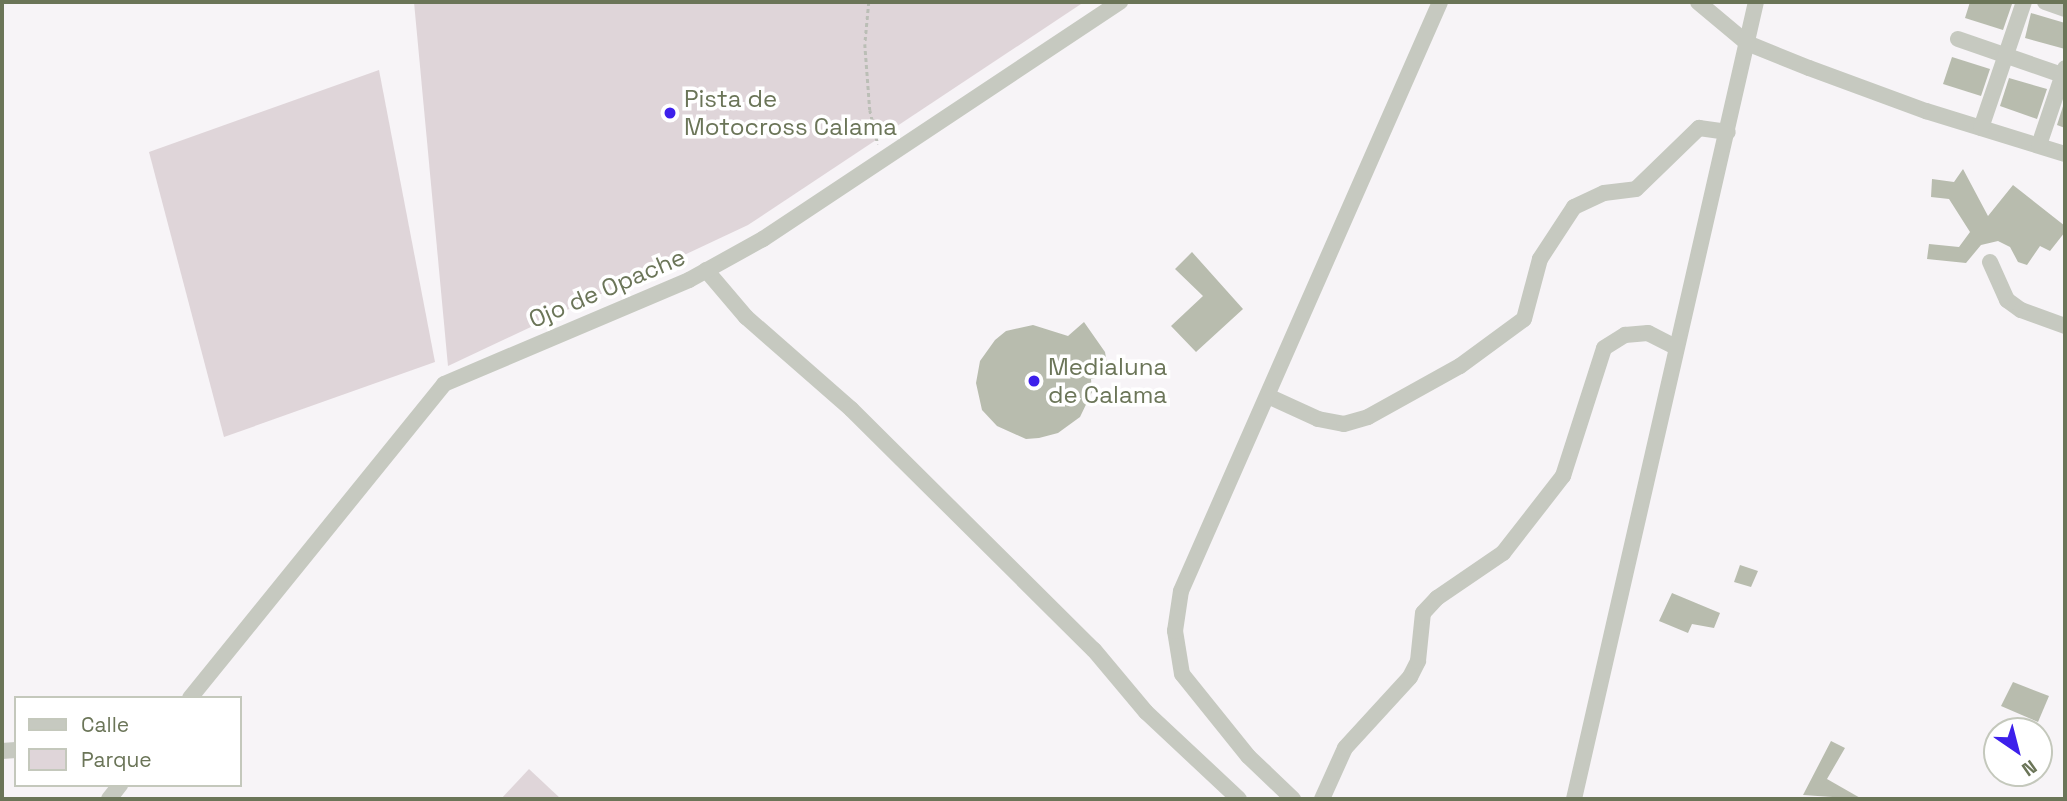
<!DOCTYPE html>
<style>
body{margin:0}
#map{position:relative;width:2067px;height:801px;overflow:hidden;background:#f7f4f7;font-family:"Space Grotesk",sans-serif}
div>[style]{position:absolute}
[style*='--x']{left:calc(var(--x)*1px);top:calc(var(--y)*1px);width:calc(var(--w)*1px);rotate:calc(var(--a)*1deg)}
.green>*{inset:0;background:#dfd5d9}
.building>*{inset:0;background:#b8bcae}
.path>*{height:2.5px;margin-top:-1.25px;transform-origin:0;background:repeating-linear-gradient(90deg,#bbbeb6 0 3.5px,transparent 0 7px)}
.minor>*{height:16px;margin:-8px;padding:0 8px;transform-origin:8px;border-radius:8px;background:#c6c9c0}
.dots>*{width:19px;height:19px;translate:-50% -50%;box-sizing:border-box;border:4px solid #fff;border-radius:50%}
span{translate:-50% -50%;white-space:nowrap;text-align:center;line-height:1.15;-webkit-text-stroke:7px #fff;paint-order:stroke}
.poi-label{font-size:24px;color:#6b7558}
.left{translate:0 -50%;text-align:left}
.street-label{font-size:24px;color:#6b7558}
.frame{position:absolute;inset:0;border:4px solid #6b7558;pointer-events:none}
.legend{position:absolute;left:14px;top:696px;width:228px;height:91px;box-sizing:border-box;background:#fff;border:2px solid #c4c8bc;margin:0;padding:9px 12px;list-style:none;font-size:21px;color:#6b7558}
.legend li{display:flex;align-items:center;gap:14px;height:35px}
.legend b{width:35px;border:2px solid #c4c8bc}
.north{position:absolute;left:1983px;top:717px;width:70px;height:70px;box-sizing:border-box;background:#fff;border:2px solid #c4c8bc;border-radius:50%;rotate:145deg;font-size:19px;font-weight:700;line-height:28px;text-align:center;color:#6b7558}
.north::after{content:'';display:block;margin:auto;width:24px;height:32px;background:#3d20eb;clip-path:polygon(50% 0,100% 100%,50% 72%,0 100%)}
</style>
<div id="map">
<div class="green">
<i style="clip-path:polygon(414px 2px,1084px 2px,748px 225px,448px 366px)"></i>
<i style="clip-path:polygon(379px 70px,435px 362px,224px 437px,149px 152px)"></i>
<i style="clip-path:polygon(529px 769px,561px 799px,501px 799px)"></i>
</div>
<div class="building">
<i style="clip-path:polygon(1970px 2px,2012px 4px,2003px 30px,1965px 18px)"></i>
<i style="clip-path:polygon(2031px 13px,2065px 23px,2065px 49px,2025px 38px)"></i>
<i style="clip-path:polygon(1952px 57px,1990px 69px,1981px 96px,1943px 84px)"></i>
<i style="clip-path:polygon(2009px 78px,2047px 89px,2037px 119px,2000px 106px)"></i>
<i style="clip-path:polygon(2065px 100px,2065px 128px,2057px 125px)"></i>
<i style="clip-path:polygon(1963px 169px,1988px 216px,2013px 185px,2065px 226px,2065px 232px,2050px 251px,2040px 246px,2027px 265px,2018px 262px,2010px 247px,1998px 241px,1981px 245px,1966px 263px,1927px 259px,1929px 244px,1959px 247px,1970px 232px,1949px 199px,1931px 197px,1932px 179px,1954px 182px)"></i>
<i style="clip-path:polygon(1192px 252px,1243px 309px,1196px 352px,1171px 326px,1203px 296px,1175px 269px)"></i>
<i style="clip-path:polygon(1084px 322px,1105px 352px,1109px 375px,1091px 379px,1092px 392px,1080px 417px,1058px 433px,1039px 438px,1026px 439px,997px 426px,982px 410px,976px 383px,980px 361px,995px 340px,1006px 331px,1033px 325px,1068px 336px)"></i>
<i style="clip-path:polygon(1740px 565px,1758px 571px,1751px 587px,1734px 582px)"></i>
<i style="clip-path:polygon(1672px 593px,1720px 613px,1714px 628px,1692px 624px,1688px 633px,1659px 621px)"></i>
<i style="clip-path:polygon(2013px 682px,2049px 696px,2038px 722px,2001px 706px)"></i>
<i style="clip-path:polygon(1831px 741px,1845px 748px,1827px 779px,1862px 799px,1803px 795px)"></i>
</div>
<div class="path">
<i style="--x:869;--y:2;--w:42;--a:95.4"></i>
<i style="--x:865;--y:44;--w:66;--a:85.7"></i>
<i style="--x:870;--y:110;--w:35;--a:77"></i>
</div>
<div class="minor">
<i style="--x:1698;--y:2;--w:64;--a:39.9"></i>
<i style="--x:1747;--y:43;--w:67;--a:22"></i>
<i style="--x:1809;--y:68;--w:125;--a:20.2"></i>
<i style="--x:1926;--y:111;--w:145;--a:17.2"></i>
<i style="--x:2045;--y:2;--w:21;--a:19"></i>
<i style="--x:1958;--y:39;--w:113;--a:19.1"></i>
<i style="--x:1981;--y:128;--w:133;--a:-71.2"></i>
<i style="--x:2039;--y:145;--w:81;--a:-71.3"></i>
<i style="--x:1990;--y:262;--w:42;--a:65.9"></i>
<i style="--x:2007;--y:300;--w:17;--a:36"></i>
<i style="--x:2021;--y:310;--w:47;--a:20"></i>
<i style="--x:706;--y:270;--w:62;--a:49.6"></i>
<i style="--x:746;--y:317;--w:140;--a:41.2"></i>
<i style="--x:851;--y:409;--w:342;--a:44.8"></i>
<i style="--x:1094;--y:650;--w:81;--a:50"></i>
<i style="--x:1146;--y:712;--w:127;--a:43.1"></i>
<i style="--x:1270;--y:397;--w:53;--a:24.6"></i>
<i style="--x:1318;--y:419;--w:26;--a:11"></i>
<i style="--x:1344;--y:424;--w:25;--a:-16"></i>
<i style="--x:1368;--y:417;--w:105;--a:-29"></i>
<i style="--x:1460;--y:366;--w:79;--a:-36.3"></i>
<i style="--x:1524;--y:319;--w:62;--a:-75.1"></i>
<i style="--x:1540;--y:259;--w:62;--a:-56.8"></i>
<i style="--x:1574;--y:207;--w:33;--a:-25"></i>
<i style="--x:1604;--y:193;--w:32;--a:-7"></i>
<i style="--x:1636;--y:189;--w:88;--a:-44.1"></i>
<i style="--x:1699;--y:128;--w:29;--a:8"></i>
<i style="--x:190;--y:698;--w:404;--a:-51"></i>
<i style="--x:444;--y:384;--w:266;--a:-23"></i>
<i style="--x:689;--y:280;--w:85;--a:-29"></i>
<i style="--x:763;--y:239;--w:429;--a:-33.6"></i>
<i style="--x:2;--y:751;--w:14;--a:-4"></i>
<i style="--x:109;--y:799;--w:18;--a:-52"></i>
<i style="--x:1293;--y:799;--w:62;--a:-136.3"></i>
<i style="--x:1248;--y:756;--w:105;--a:-128.8"></i>
<i style="--x:1182;--y:674;--w:44;--a:-99.2"></i>
<i style="--x:1175;--y:631;--w:40;--a:-81.5"></i>
<i style="--x:1181;--y:591;--w:643;--a:-66.26"></i>
<i style="--x:1322;--y:799;--w:56;--a:-65.7"></i>
<i style="--x:1345;--y:748;--w:96;--a:-47.5"></i>
<i style="--x:1410;--y:677;--w:18;--a:-63"></i>
<i style="--x:1418;--y:661;--w:48;--a:-84.1"></i>
<i style="--x:1423;--y:613;--w:21;--a:-47"></i>
<i style="--x:1437;--y:598;--w:80;--a:-34.3"></i>
<i style="--x:1503;--y:553;--w:98;--a:-52.1"></i>
<i style="--x:1563;--y:476;--w:134;--a:-72.2"></i>
<i style="--x:1604;--y:348;--w:25;--a:-32"></i>
<i style="--x:1625;--y:335;--w:23;--a:-5"></i>
<i style="--x:1648;--y:333;--w:30;--a:27"></i>
<i style="--x:1574;--y:799;--w:818;--a:-77.14"></i>
</div>
<div class="dots">
<i style="left:670px;top:113px;background:#3d20eb"></i>
<i style="left:1034px;top:381px;background:#3d20eb"></i>
</div>
<div class="poi-label">
<span class="left" style="left:684px;top:113px">Pista de<br>Motocross Calama</span>
<span class="left" style="left:1048px;top:381px">Medialuna<br>de Calama</span>
</div>
<div class="street-label">
<span style="left:607px;top:288px;rotate:-23deg">Ojo de Opache</span>
</div>
<div class="frame"></div>
<ul class="legend">
<li><b style="height:9px;background:#c6c9c0"></b>Calle</li>
<li><b style="height:19px;background:#dfd5d9"></b>Parque</li>
</ul>
<div class="north">N</div>
</div>
